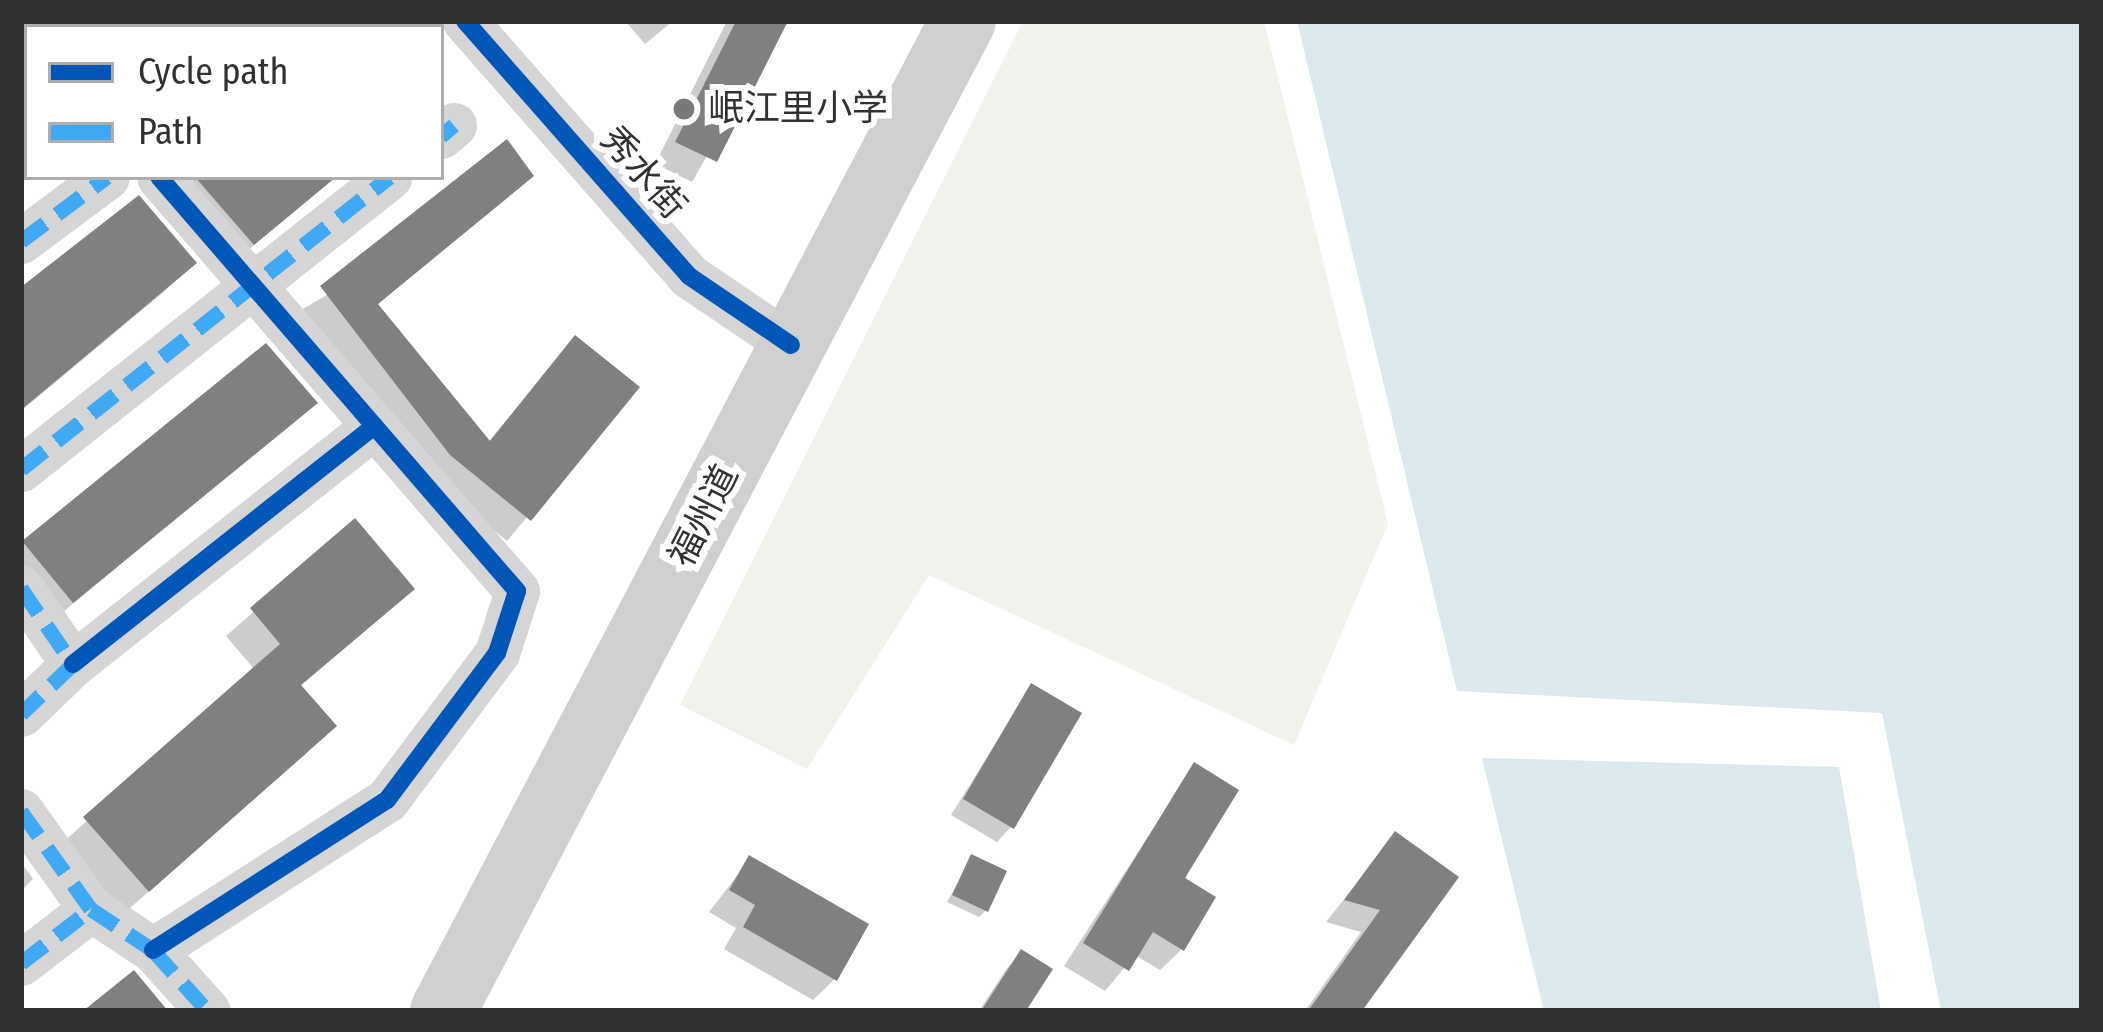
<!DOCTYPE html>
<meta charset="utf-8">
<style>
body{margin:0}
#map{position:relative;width:2103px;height:1032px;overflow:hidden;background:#fff;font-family:"Fira Sans Condensed","Noto Sans SC",sans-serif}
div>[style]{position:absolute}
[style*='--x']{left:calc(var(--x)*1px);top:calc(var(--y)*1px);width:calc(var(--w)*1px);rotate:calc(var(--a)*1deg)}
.green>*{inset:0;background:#f0f2eb}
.water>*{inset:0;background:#dbe9ed}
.shadow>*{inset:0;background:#0003}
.building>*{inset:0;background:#808080}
.minor>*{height:45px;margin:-22.5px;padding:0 22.5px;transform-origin:22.5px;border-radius:22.5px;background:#d5d5d5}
.secondary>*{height:66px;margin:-33px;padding:0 33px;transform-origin:33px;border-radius:33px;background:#cfcfcf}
.quiet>*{height:15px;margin-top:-7.5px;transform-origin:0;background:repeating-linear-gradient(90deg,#3fa9f5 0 30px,transparent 0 45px)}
.cycleway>*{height:18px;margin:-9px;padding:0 9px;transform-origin:9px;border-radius:9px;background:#0057b8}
.dots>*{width:33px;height:33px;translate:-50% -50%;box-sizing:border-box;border:6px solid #fff;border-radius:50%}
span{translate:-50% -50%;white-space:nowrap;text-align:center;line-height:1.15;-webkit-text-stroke:12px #fff;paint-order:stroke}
.poi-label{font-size:36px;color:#313131}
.left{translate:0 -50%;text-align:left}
.street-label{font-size:36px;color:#313131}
.frame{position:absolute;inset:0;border:24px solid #313131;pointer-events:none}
.legend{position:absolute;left:24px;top:24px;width:420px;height:156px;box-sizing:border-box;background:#fff;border:3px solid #adadad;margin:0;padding:15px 21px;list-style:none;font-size:36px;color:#313131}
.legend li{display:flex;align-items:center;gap:24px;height:60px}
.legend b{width:60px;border:3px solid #adadad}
</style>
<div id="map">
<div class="green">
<i style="clip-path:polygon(1023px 21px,1264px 21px,1388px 524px,1294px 745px,929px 575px,807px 769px,680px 705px)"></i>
</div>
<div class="water">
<i style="clip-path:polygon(1297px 21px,2082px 21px,2082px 1011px,1941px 1011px,1882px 713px,1457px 691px)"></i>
<i style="clip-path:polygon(1482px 758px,1839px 767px,1881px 1011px,1544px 1011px)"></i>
</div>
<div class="shadow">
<i style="clip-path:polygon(72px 21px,225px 21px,65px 27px)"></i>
<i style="clip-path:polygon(625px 21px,673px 21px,645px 44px)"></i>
<i style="clip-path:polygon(727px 21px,785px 21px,692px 182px,655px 164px)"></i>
<i style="clip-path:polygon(27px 57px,29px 177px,21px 183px,21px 62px)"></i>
<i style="clip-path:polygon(530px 176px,376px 306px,488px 442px,575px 339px,635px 388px,507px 541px,428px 477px,301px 310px)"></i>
<i style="clip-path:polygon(196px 177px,336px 177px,230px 265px,174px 199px)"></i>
<i style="clip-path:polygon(193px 262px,166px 290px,21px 411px,21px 291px)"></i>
<i style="clip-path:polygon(266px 347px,314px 403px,44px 628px,21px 600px,21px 546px)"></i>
<i style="clip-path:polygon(355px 523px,385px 614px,299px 687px,308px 752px,122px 915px,60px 845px,255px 670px,226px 636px)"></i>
<i style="clip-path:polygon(1031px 687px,1011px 827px,997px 842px,951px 815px)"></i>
<i style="clip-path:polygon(1194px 766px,1182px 949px,1160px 970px,1135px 955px,1105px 991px,1064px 966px)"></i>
<i style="clip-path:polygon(1395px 835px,1455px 878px,1358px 1011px,1305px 1011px,1361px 932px,1326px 922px)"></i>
<i style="clip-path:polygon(972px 858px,986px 910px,979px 917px,947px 902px)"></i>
<i style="clip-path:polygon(750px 859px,835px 979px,813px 1000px,724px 949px,736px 928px,709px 912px)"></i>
<i style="clip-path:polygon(21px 862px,33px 879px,21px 891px)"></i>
<i style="clip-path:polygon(1021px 953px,1023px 1011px,979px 1011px,1007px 968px)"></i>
</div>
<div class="building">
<i style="clip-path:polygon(736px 21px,788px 21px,717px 162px,675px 142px)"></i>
<i style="clip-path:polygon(507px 139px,534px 176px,378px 304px,490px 441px,575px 335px,640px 387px,531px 521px,450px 455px,320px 286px)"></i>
<i style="clip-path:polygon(195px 177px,336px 177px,254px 245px)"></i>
<i style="clip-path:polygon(139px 195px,197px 263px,21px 410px,21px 287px)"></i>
<i style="clip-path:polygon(266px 343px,318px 403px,73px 603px,22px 541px)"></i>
<i style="clip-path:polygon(355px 518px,415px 589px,301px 685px,337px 726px,149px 892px,83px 817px,280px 644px,250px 608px)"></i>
<i style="clip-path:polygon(1031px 683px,1082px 713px,1014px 829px,963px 799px)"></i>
<i style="clip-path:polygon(1194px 762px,1239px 790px,1185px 878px,1216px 897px,1184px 951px,1153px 932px,1129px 971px,1083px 943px)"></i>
<i style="clip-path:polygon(1395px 831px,1459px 877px,1362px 1011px,1308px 1011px,1380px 910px,1344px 900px)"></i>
<i style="clip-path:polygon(971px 854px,1007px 871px,988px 912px,952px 895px)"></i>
<i style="clip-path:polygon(749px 855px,869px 924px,837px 981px,743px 927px,755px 905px,729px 890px)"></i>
<i style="clip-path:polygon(1021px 949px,1053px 969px,1026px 1011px,981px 1011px)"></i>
<i style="clip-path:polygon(134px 970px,168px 1011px,83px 1011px)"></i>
</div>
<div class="minor">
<i style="--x:24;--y:21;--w:8;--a:50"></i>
<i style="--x:465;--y:21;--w:339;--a:48.7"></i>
<i style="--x:689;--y:276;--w:123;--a:34.1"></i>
<i style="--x:310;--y:27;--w:10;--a:-37"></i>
<i style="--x:441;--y:136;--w:17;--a:-40"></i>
<i style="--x:21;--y:241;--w:107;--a:-36.7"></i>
<i style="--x:21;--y:469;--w:470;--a:-38.4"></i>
<i style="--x:21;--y:588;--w:92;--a:55.6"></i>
<i style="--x:73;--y:664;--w:72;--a:136.1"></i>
<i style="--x:73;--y:664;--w:384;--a:-38.3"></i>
<i style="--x:21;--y:811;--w:120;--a:54.5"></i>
<i style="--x:91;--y:909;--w:74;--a:33.5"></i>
<i style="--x:153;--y:950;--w:82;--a:48"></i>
<i style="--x:153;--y:950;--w:278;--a:-32.7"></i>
<i style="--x:387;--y:800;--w:184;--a:-53.2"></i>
<i style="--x:497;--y:653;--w:65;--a:-72.1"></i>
<i style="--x:517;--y:591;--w:547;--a:-130.85"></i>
<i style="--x:21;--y:963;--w:88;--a:-37.6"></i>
</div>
<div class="secondary">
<i style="--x:443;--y:1011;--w:1118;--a:-62.29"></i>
</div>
<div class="quiet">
<i style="--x:24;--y:21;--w:8;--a:50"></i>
<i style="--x:310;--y:27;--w:10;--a:-37"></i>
<i style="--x:441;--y:136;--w:17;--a:-40"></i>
<i style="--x:21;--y:241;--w:107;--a:-36.7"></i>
<i style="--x:21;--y:469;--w:470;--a:-38.4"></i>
<i style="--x:21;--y:588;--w:92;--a:55.6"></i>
<i style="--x:73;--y:664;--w:72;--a:136.1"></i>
<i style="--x:21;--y:811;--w:120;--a:54.5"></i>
<i style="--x:91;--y:909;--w:74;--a:33.5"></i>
<i style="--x:153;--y:950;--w:82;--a:48"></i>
<i style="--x:21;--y:963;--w:88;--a:-37.6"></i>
</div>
<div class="cycleway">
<i style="--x:465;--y:21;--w:339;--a:48.7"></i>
<i style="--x:689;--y:276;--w:123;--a:34.1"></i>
<i style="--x:73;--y:664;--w:384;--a:-38.3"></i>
<i style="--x:153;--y:950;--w:278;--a:-32.7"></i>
<i style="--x:387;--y:800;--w:184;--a:-53.2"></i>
<i style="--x:497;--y:653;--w:65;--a:-72.1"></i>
<i style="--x:517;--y:591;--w:547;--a:-130.85"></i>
</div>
<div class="dots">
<i style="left:684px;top:109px;background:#797979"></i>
</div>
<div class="poi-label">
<span class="left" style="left:708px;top:109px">岷江里小学</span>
</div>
<div class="street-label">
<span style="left:643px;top:173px;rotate:49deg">秀水街</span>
<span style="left:704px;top:516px;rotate:-63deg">福州道</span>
</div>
<div class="frame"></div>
<ul class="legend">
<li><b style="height:15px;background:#0057b8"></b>Cycle path</li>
<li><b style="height:15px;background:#3fa9f5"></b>Path</li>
</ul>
</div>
